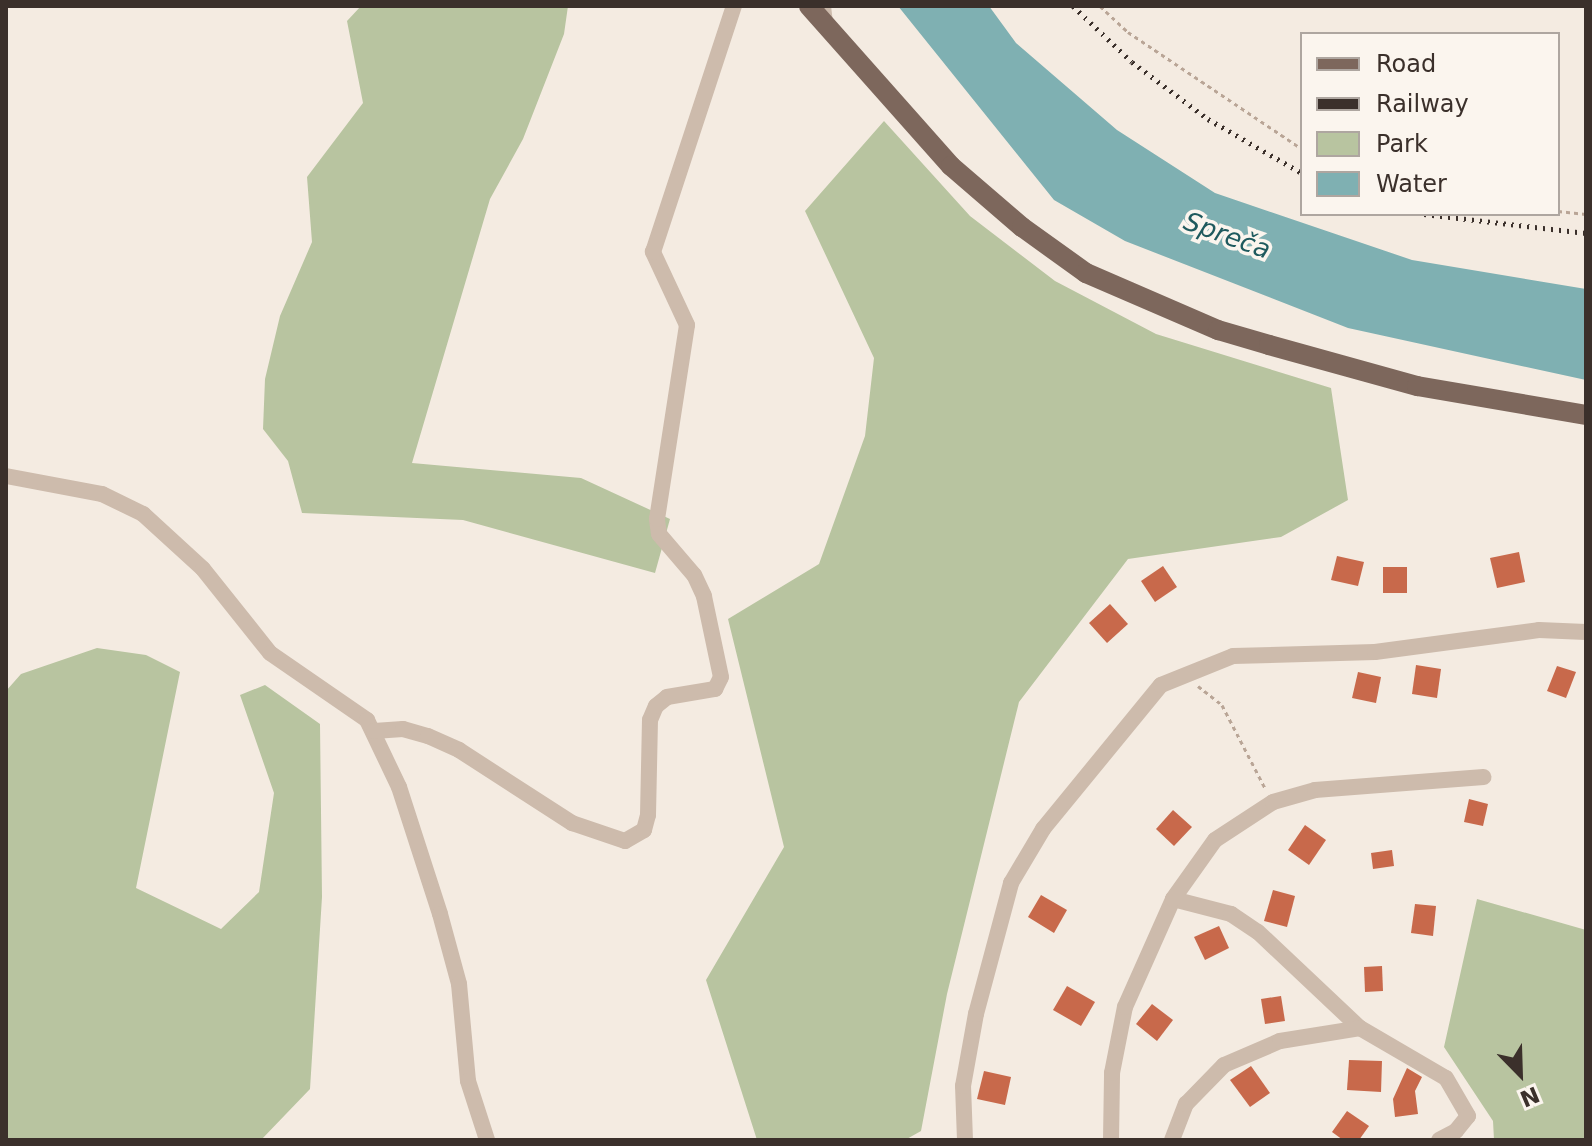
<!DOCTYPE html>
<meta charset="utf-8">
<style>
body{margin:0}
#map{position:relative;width:1592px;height:1146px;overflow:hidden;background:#f4ebe1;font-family:"DejaVu Sans",sans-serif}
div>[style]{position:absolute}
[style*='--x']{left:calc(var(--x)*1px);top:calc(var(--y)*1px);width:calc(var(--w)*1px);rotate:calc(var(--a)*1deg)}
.green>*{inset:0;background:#b8c4a0}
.water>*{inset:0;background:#7fb0b2}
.building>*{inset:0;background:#c8694b}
.path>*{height:3px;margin-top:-1.5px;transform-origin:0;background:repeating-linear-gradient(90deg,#b9a596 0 4px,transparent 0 8px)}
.lane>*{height:8px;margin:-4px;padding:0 4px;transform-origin:4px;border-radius:4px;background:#cdbbac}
.street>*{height:16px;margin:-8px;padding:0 8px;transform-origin:8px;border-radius:8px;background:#cdbbac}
.primary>*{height:20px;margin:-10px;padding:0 10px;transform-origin:10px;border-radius:10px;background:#7d675c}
.rail>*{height:5px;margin-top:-2.5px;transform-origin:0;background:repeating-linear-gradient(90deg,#3b302b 0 2px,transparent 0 8px)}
span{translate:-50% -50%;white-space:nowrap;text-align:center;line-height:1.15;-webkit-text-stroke:7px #fbf5ee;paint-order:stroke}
.water-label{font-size:26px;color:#1f5a5e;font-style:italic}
.frame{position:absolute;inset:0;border:8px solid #3b302b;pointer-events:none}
.legend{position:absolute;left:1300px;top:32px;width:260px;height:184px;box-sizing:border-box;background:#fbf5ee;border:2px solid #aea6a0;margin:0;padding:10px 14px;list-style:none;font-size:24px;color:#3b302b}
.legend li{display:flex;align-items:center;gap:16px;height:40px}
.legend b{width:40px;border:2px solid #aea6a0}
.north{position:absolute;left:1480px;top:1034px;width:80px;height:80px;-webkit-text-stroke:6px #fbf5ee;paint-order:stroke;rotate:157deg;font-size:22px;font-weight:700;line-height:32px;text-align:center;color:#3b302b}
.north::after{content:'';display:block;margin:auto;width:28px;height:36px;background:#3b302b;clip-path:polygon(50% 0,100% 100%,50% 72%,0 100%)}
</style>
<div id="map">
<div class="green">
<i style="clip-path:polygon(361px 6px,568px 6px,564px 34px,523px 139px,490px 199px,412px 463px,581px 478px,670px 519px,655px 573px,463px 520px,302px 513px,288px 461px,263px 429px,265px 379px,280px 316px,312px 242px,307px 177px,363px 103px,347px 21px)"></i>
<i style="clip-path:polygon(884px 121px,970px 216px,1055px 281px,1156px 334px,1331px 388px,1348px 500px,1281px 537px,1128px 559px,1019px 702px,947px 994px,921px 1131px,905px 1140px,757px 1140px,706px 980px,784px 847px,728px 619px,819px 564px,865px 436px,874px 358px,805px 211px)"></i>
<i style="clip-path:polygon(97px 648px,146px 655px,180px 672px,136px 888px,221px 929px,259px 892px,274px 793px,240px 695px,265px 685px,320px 724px,322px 897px,310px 1089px,261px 1140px,6px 1140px,6px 691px,21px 674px)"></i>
<i style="clip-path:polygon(1477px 899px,1586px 930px,1586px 1140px,1494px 1140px,1493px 1121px,1444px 1047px)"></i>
</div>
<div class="water">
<i style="clip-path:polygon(898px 6px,989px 6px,1016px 43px,1117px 130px,1215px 193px,1412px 260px,1586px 289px,1586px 380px,1348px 328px,1125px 241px,1054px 200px)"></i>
</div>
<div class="building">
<i style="clip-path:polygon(1519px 552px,1525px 582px,1497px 588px,1490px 558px)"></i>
<i style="clip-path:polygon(1337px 556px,1364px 562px,1358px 586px,1331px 580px)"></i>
<i style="clip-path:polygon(1163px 566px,1177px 587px,1155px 602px,1141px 581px)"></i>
<i style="clip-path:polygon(1383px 567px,1407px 567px,1407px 593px,1383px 593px)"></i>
<i style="clip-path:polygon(1110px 604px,1128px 624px,1107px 643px,1089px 623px)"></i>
<i style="clip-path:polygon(1416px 665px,1441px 669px,1437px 698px,1412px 694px)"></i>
<i style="clip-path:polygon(1557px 666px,1576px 672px,1566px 698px,1547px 691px)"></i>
<i style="clip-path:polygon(1358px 672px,1381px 677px,1376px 703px,1352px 698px)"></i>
<i style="clip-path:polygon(1469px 799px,1488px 804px,1483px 826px,1464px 822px)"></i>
<i style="clip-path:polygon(1173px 810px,1192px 827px,1174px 846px,1156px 829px)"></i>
<i style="clip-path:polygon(1305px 825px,1326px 840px,1309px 865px,1288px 850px)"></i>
<i style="clip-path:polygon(1392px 850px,1394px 866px,1373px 869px,1371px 853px)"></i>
<i style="clip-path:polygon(1273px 890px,1295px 896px,1287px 927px,1264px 921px)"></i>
<i style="clip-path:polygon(1041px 895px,1067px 910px,1054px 933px,1028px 917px)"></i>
<i style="clip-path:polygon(1415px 904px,1436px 906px,1433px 936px,1411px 933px)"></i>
<i style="clip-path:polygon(1219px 926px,1229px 948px,1205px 960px,1194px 937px)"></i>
<i style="clip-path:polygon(1382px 966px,1383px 991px,1365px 992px,1364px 967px)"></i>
<i style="clip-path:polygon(1067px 986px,1095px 1002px,1081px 1026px,1053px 1010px)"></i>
<i style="clip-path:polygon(1281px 996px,1285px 1021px,1265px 1024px,1261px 999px)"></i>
<i style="clip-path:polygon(1152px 1004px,1173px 1020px,1157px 1041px,1136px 1024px)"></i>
<i style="clip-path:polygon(1349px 1060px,1382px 1061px,1381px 1092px,1347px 1090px)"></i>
<i style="clip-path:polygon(1251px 1066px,1270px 1093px,1250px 1107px,1230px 1080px)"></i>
<i style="clip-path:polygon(1407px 1068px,1422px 1077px,1415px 1091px,1418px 1114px,1395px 1117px,1393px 1099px)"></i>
<i style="clip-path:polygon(984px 1071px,1011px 1077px,1005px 1105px,977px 1099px)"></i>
<i style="clip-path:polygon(1347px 1111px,1369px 1126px,1359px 1140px,1343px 1140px,1332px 1132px)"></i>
</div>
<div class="path">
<i style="--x:1100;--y:6;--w:38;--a:43"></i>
<i style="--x:1128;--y:32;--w:210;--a:33.9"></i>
<i style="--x:1558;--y:211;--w:28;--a:6"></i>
<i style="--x:1198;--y:686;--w:31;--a:38"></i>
<i style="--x:1222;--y:705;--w:93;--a:62.6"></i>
</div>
<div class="lane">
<i style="--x:827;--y:6;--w:17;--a:83"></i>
</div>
<div class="street">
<i style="--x:6;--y:476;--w:98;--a:10.6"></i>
<i style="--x:102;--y:494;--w:46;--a:26"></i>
<i style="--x:143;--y:514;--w:81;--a:42.5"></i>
<i style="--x:203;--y:569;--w:107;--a:51.4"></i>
<i style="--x:270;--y:653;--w:118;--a:34.6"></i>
<i style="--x:367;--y:720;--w:74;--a:64.5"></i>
<i style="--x:399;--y:787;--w:133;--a:72.1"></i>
<i style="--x:440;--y:914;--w:73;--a:74.8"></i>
<i style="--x:459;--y:984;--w:97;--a:84.7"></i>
<i style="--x:468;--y:1081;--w:62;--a:72.1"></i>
<i style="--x:374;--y:731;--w:29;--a:-4"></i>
<i style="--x:403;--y:729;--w:26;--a:16"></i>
<i style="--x:428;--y:736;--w:34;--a:24"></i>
<i style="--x:459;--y:750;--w:135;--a:32.9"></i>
<i style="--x:572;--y:823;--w:56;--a:18.8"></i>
<i style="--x:625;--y:841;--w:22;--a:-30"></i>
<i style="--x:644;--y:830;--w:16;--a:-75"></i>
<i style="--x:648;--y:815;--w:95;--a:-88.8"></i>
<i style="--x:650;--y:720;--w:15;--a:-67"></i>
<i style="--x:656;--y:706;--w:14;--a:-39"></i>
<i style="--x:667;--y:697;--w:49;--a:-9.5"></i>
<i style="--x:715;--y:689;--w:13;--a:-63"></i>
<i style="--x:721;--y:677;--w:83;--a:-101.9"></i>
<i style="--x:704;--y:596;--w:23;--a:-115"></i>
<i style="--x:694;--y:575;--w:54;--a:-130.5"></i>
<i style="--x:659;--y:534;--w:15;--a:-98"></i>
<i style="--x:657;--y:519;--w:196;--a:-81.2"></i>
<i style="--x:687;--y:325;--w:81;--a:-115"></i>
<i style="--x:653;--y:252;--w:259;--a:-71.8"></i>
<i style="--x:1173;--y:899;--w:60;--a:14.5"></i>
<i style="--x:1231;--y:914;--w:32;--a:34"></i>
<i style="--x:1258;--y:932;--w:140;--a:43.3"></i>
<i style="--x:1360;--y:1028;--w:99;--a:30.2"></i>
<i style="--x:1446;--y:1078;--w:44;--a:59.9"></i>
<i style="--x:1468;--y:1116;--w:19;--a:129"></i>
<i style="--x:1456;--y:1131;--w:19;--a:152"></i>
<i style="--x:965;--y:1140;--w:54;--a:-92.1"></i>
<i style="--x:963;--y:1086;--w:73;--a:-79.8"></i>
<i style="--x:976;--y:1014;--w:136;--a:-75"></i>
<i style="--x:1011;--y:883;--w:63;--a:-59.3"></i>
<i style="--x:1043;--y:829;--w:186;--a:-50.7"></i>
<i style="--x:1161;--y:685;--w:78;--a:-21.9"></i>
<i style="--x:1233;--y:656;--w:142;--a:-1.6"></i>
<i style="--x:1375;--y:652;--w:165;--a:-7.6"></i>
<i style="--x:1539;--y:630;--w:47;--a:2.4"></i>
<i style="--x:1111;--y:1140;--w:67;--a:-89.1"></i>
<i style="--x:1112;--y:1073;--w:67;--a:-78.9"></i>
<i style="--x:1125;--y:1007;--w:118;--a:-66"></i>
<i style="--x:1173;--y:899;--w:72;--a:-54.6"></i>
<i style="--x:1215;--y:840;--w:69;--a:-33.2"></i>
<i style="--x:1273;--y:802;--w:44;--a:-15.9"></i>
<i style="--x:1315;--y:790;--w:169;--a:-4.4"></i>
<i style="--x:1172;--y:1140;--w:39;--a:-69"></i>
<i style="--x:1186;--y:1104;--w:54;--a:-45.7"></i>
<i style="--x:1224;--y:1065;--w:61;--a:-23.2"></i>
<i style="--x:1280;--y:1041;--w:81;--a:-9.2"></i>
</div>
<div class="primary">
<i style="--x:809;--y:6;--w:214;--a:48.4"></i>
<i style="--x:951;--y:166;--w:94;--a:40.7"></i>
<i style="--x:1022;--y:227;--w:79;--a:35.7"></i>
<i style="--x:1086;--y:273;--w:144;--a:23.4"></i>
<i style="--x:1218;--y:330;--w:53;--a:16.4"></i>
<i style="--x:1269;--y:345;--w:154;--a:15.5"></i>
<i style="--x:1417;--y:386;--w:171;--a:9.7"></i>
</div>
<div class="rail">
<i style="--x:1073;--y:6;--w:81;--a:43.5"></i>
<i style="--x:1132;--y:62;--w:95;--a:36.9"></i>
<i style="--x:1208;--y:119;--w:108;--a:29.9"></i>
<i style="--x:1424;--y:214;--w:163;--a:6.7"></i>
</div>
<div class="water-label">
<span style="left:1227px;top:236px;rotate:20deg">Spreča</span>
</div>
<div class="frame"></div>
<ul class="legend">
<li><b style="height:10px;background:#7d675c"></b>Road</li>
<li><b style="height:10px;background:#3b302b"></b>Railway</li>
<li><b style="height:22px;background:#b8c4a0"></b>Park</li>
<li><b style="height:22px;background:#7fb0b2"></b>Water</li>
</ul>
<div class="north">N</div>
</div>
